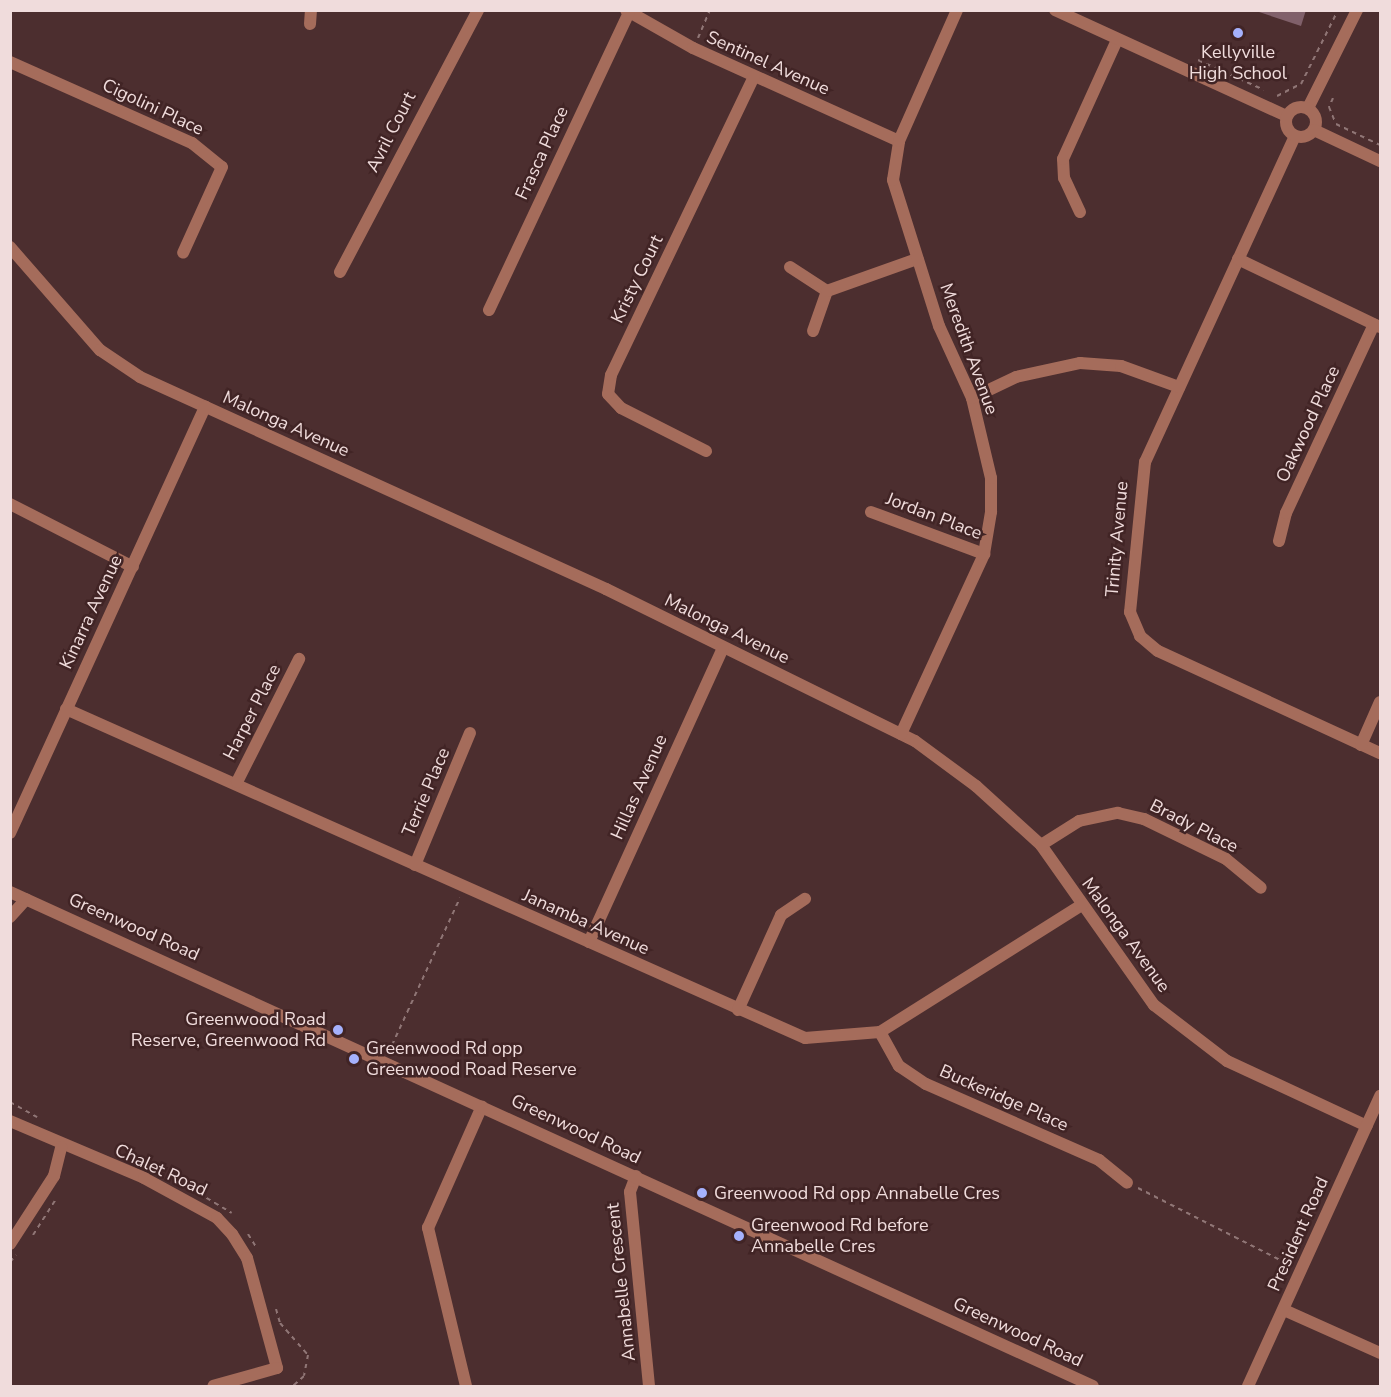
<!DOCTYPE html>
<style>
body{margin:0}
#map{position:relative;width:1391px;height:1397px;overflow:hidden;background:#4c2e2f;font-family:"Nunito Sans",sans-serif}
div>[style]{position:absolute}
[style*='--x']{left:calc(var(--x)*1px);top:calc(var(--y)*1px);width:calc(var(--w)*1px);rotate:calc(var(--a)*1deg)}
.building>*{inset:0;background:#80606a}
.path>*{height:2px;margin-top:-1px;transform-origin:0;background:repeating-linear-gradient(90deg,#907676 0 4.5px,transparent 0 9px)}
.minor>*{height:12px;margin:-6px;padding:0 6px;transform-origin:6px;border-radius:6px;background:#a56c5b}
.tertiary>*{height:12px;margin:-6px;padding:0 6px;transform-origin:6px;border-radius:6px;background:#a56c5b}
.tertiary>.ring{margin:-6px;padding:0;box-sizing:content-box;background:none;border:12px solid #a56c5b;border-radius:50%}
.dots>*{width:16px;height:16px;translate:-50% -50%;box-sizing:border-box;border:3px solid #412425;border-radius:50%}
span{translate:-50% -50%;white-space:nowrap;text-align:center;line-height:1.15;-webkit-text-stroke:5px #412425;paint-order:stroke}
.poi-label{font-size:18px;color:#f0dcdc}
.right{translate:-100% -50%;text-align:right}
.left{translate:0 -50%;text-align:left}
.street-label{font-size:18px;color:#f0dcdc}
.frame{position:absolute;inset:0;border:12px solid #f0dcdc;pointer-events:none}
</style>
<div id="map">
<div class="building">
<i style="clip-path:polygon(1253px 10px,1306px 10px,1301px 26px)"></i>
</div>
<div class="path">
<i style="--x:698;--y:38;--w:30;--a:-67"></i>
<i style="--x:1198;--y:60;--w:72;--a:24.4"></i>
<i style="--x:1277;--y:96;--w:27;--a:-27"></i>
<i style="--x:1301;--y:84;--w:83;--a:-63.4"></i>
<i style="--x:1333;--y:98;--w:10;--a:114"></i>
<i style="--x:1329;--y:107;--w:18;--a:68"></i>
<i style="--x:1336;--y:124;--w:49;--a:25.5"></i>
<i style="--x:392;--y:1045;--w:162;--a:-65.2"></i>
<i style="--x:10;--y:1102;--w:31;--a:29"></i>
<i style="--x:168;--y:1175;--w:74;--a:30.7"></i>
<i style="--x:1138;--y:1188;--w:168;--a:26.9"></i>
<i style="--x:248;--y:1234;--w:15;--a:58"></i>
<i style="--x:33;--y:1235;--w:43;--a:-57.4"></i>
<i style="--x:10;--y:1262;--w:9;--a:-49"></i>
<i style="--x:276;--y:1309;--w:15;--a:74"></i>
<i style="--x:280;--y:1323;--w:43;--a:48.8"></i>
<i style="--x:308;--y:1355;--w:21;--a:101"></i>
<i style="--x:304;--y:1376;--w:15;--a:138"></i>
</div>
<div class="minor">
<i style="--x:626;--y:10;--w:77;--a:29.6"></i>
<i style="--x:693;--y:48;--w:226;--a:24.3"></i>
<i style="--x:310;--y:24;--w:14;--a:-86"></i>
<i style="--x:10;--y:62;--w:199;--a:24"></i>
<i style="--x:192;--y:143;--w:38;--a:39"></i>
<i style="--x:222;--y:167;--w:94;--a:114.4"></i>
<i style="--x:1308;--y:108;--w:110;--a:-63.4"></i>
<i style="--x:1295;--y:136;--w:359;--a:114.7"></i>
<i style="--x:1145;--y:462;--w:151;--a:95.7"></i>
<i style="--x:1130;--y:612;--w:26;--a:67"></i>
<i style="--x:1140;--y:636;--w:23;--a:40"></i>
<i style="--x:1158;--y:651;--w:244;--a:24.7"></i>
<i style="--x:1080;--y:212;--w:38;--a:-115"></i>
<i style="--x:1064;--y:178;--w:19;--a:-93"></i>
<i style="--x:1063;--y:159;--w:131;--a:-65.6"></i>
<i style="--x:10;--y:247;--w:137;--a:48.9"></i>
<i style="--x:100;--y:350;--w:48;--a:34"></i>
<i style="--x:140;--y:377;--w:512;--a:24.46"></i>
<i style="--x:606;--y:589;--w:344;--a:26.2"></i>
<i style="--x:915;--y:741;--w:76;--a:36.4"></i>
<i style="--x:976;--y:786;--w:88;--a:42.2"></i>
<i style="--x:1041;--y:845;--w:196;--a:54.8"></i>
<i style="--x:1154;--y:1005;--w:92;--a:37.5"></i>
<i style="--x:1227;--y:1061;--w:154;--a:24.9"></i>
<i style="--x:1238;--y:259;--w:157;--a:25.6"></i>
<i style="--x:790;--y:267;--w:44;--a:33"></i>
<i style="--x:340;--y:272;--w:296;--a:-62.2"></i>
<i style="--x:489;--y:310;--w:328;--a:-64.8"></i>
<i style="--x:813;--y:331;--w:42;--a:-70.7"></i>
<i style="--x:827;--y:291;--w:96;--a:-19.6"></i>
<i style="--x:972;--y:398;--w:49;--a:-25.5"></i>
<i style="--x:1016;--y:377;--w:66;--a:-12.3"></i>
<i style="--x:1080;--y:363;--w:41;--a:4.2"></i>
<i style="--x:1121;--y:366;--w:62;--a:19.9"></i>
<i style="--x:706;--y:451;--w:95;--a:-153.2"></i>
<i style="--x:621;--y:408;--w:19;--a:-133"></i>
<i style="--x:608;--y:394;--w:19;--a:-81"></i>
<i style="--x:611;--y:375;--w:331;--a:-64.4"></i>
<i style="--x:10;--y:504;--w:138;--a:27.1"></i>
<i style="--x:871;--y:512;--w:121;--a:20.4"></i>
<i style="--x:1279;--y:541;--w:29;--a:-76"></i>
<i style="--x:1286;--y:513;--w:208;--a:-65"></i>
<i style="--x:66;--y:709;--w:809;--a:24"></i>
<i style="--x:805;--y:1038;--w:75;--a:-4.6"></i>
<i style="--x:880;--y:1032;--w:239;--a:-32.2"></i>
<i style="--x:901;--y:734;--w:198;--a:-65.2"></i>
<i style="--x:984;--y:554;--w:43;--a:-80.5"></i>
<i style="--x:991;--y:512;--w:34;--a:-90"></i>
<i style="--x:991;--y:478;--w:82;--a:-103.4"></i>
<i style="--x:972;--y:398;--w:79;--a:-114.6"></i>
<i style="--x:939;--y:326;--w:153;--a:-107.5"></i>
<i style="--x:893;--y:180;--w:39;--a:-81"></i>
<i style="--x:899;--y:141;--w:143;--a:-66.1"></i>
<i style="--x:1361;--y:745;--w:47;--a:-66.2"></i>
<i style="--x:237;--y:782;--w:138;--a:-63.2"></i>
<i style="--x:10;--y:833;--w:469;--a:-65.4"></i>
<i style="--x:1041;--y:845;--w:45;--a:-32.3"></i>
<i style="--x:1079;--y:821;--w:40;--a:-12"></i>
<i style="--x:1118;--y:813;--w:27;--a:13"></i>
<i style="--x:1144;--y:819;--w:91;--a:26"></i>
<i style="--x:1226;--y:859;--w:45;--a:39.6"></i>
<i style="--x:415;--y:865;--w:143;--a:-67.4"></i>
<i style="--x:10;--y:917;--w:24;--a:-48"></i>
<i style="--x:589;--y:942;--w:323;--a:-65.5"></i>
<i style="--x:738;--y:1010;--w:104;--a:-65.6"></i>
<i style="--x:781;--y:915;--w:29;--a:-34"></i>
<i style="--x:880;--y:1032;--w:39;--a:61"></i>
<i style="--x:899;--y:1066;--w:32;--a:34"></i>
<i style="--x:926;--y:1084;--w:189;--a:23.7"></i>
<i style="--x:1099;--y:1160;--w:36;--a:39"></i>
<i style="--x:10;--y:1121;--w:146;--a:23"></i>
<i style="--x:144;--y:1178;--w:83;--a:28.7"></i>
<i style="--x:217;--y:1218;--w:22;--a:47"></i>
<i style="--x:232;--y:1234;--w:28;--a:58"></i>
<i style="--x:247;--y:1258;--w:114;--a:74.7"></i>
<i style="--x:277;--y:1368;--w:66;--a:164.3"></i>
<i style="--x:636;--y:1176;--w:17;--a:111"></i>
<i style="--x:630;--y:1192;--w:195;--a:84.4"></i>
<i style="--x:10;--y:1244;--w:81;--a:-57.1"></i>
<i style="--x:54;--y:1176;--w:30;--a:-76"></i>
<i style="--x:1284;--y:1310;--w:105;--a:24.1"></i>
<i style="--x:466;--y:1386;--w:163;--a:-103.5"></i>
<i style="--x:428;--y:1228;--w:133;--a:-66.1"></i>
</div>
<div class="tertiary">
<i style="--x:1055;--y:10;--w:255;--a:24.6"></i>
<i class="ring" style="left:1286px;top:107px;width:18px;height:18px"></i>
<i style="--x:1314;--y:130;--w:73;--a:25.2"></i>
<i style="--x:10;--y:892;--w:1190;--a:24.52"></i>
<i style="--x:1248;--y:1386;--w:319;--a:-65.5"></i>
</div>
<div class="dots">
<i style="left:1238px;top:33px;background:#a5b1fc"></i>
<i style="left:338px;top:1030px;background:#a5b1fc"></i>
<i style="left:354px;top:1059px;background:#a5b1fc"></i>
<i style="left:702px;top:1193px;background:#a5b1fc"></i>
<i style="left:739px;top:1236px;background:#a5b1fc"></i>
</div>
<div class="poi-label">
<span style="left:1238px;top:63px">Kellyville<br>High School</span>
<span class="right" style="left:326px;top:1030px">Greenwood Road<br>Reserve, Greenwood Rd</span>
<span class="left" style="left:366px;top:1059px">Greenwood Rd opp<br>Greenwood Road Reserve</span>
<span class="left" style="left:714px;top:1193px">Greenwood Rd opp Annabelle Cres</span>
<span class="left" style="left:751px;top:1236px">Greenwood Rd before<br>Annabelle Cres</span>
</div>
<div class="street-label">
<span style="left:768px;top:63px;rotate:24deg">Sentinel Avenue</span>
<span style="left:153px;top:107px;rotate:25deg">Cigolini Place</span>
<span style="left:391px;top:132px;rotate:-63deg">Avril Court</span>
<span style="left:542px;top:153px;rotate:-65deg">Frasca Place</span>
<span style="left:637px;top:279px;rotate:-64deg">Kristy Court</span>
<span style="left:969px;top:349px;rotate:70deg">Meredith Avenue</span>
<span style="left:286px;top:424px;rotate:24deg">Malonga Avenue</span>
<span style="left:1308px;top:424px;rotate:-65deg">Oakwood Place</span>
<span style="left:934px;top:516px;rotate:21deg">Jordan Place</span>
<span style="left:1117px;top:539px;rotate:-85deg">Trinity Avenue</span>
<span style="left:91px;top:612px;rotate:-65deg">Kinarra Avenue</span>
<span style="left:727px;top:629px;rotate:26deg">Malonga Avenue</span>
<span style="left:252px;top:712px;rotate:-63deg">Harper Place</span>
<span style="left:639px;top:787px;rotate:-66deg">Hillas Avenue</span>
<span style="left:426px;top:792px;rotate:-67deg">Terrie Place</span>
<span style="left:1194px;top:826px;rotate:27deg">Brady Place</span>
<span style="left:586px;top:922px;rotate:24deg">Janamba Avenue</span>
<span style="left:134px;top:927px;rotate:24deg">Greenwood Road</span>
<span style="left:1126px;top:935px;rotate:54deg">Malonga Avenue</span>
<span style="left:1004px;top:1098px;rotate:24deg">Buckeridge Place</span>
<span style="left:576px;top:1129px;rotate:25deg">Greenwood Road</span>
<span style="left:161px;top:1170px;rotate:25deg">Chalet Road</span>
<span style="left:1298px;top:1234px;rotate:-66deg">President Road</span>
<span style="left:621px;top:1282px;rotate:-96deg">Annabelle Crescent</span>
<span style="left:1018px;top:1332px;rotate:25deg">Greenwood Road</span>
</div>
<div class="frame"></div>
</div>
